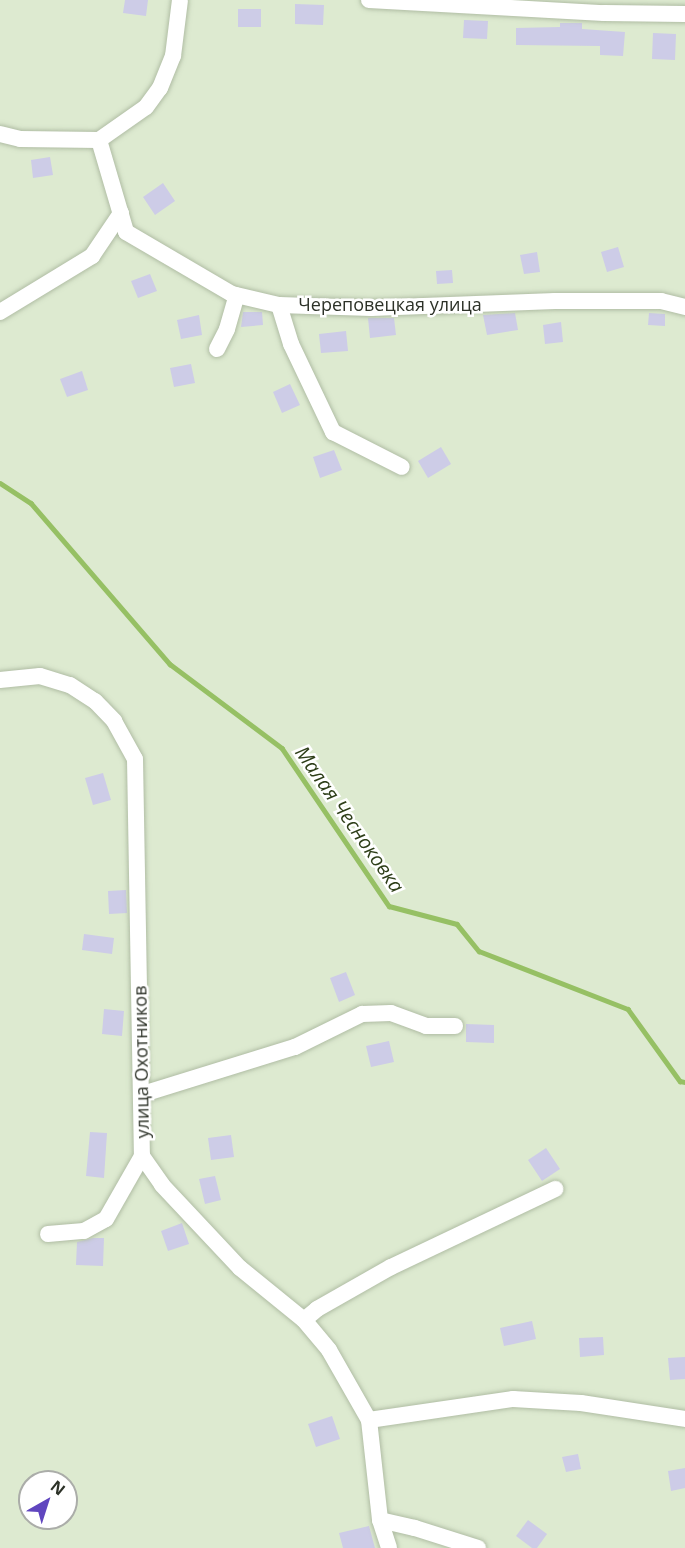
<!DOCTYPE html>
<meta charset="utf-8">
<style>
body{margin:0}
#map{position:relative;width:685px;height:1548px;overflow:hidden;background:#ddead0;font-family:"Open Sans",sans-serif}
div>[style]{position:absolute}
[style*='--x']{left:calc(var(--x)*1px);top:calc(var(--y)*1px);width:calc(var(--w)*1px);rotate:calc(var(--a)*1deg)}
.stream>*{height:4.5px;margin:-2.25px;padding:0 2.25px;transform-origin:2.25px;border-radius:2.25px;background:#96c064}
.building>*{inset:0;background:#cdcce7}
.roads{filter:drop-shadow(0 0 2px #b0bda4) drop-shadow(0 0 2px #b0bda4)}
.minor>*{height:16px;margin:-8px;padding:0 8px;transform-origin:8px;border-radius:8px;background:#fff}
span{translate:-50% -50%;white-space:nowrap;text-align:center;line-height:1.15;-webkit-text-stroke:5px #fff;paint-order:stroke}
.street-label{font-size:18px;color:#2d3228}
.water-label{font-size:20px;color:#2e3f19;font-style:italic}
.north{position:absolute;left:18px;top:1470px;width:60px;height:60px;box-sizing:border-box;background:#fff;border:2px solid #abada9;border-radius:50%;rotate:39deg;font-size:16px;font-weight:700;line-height:24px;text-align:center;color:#2d3228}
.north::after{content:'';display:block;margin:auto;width:21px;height:27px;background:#6046bf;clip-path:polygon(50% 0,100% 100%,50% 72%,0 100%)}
</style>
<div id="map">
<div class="stream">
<i style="--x:0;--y:483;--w:37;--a:33"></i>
<i style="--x:31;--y:503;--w:213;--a:49.2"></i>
<i style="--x:170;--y:664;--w:140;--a:36.9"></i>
<i style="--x:282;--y:748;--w:191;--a:55.9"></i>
<i style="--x:389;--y:906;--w:70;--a:14.8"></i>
<i style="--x:457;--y:924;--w:35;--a:51"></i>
<i style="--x:479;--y:951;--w:160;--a:21.3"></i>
<i style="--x:628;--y:1009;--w:89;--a:54.2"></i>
<i style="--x:680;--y:1081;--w:5;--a:11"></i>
</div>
<div class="building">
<i style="clip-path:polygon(125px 0,148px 0,146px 16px,123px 13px)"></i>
<i style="clip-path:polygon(295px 4px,324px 5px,323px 25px,295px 24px)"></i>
<i style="clip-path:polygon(238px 9px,261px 9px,261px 27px,238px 27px)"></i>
<i style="clip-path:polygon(464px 20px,488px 21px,487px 39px,463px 38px)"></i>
<i style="clip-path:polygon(560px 23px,582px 23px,582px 29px,625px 32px,623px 56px,600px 55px,600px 46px,516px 45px,516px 28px,560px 27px)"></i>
<i style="clip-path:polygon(653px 33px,676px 34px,675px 60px,652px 59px)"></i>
<i style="clip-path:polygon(50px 157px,53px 175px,33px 178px,31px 160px)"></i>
<i style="clip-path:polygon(163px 183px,175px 201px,155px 215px,143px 197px)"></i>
<i style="clip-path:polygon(618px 247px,624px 267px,607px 272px,601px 252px)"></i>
<i style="clip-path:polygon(537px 252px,540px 272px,524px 274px,520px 255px)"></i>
<i style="clip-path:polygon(452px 270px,453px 283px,437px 284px,436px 271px)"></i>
<i style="clip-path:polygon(150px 274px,157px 291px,138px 298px,131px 281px)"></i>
<i style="clip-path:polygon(243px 312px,262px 312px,263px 325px,241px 327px)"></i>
<i style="clip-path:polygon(515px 313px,518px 330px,487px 335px,483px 315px)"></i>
<i style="clip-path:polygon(649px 313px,665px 314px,665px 326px,648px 325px)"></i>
<i style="clip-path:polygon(199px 315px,202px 335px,181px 339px,177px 320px)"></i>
<i style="clip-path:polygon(368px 318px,394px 318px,396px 335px,370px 338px)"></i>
<i style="clip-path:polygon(561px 322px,563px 342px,545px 344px,543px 325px)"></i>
<i style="clip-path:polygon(346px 331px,348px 351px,321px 353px,319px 334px)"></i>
<i style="clip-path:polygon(191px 364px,195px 383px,174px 387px,170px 368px)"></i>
<i style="clip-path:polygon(82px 371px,88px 390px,67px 397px,60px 379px)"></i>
<i style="clip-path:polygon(290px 384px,300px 405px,282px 413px,273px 392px)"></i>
<i style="clip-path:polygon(441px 447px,451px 464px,428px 478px,418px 461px)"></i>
<i style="clip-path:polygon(334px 450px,342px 470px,320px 478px,313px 457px)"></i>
<i style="clip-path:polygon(103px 773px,111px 800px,93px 805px,85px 778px)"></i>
<i style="clip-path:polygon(126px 890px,127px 913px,109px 914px,108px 891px)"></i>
<i style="clip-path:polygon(84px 934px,114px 938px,112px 954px,82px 950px)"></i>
<i style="clip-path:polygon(346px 972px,355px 995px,339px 1002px,330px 978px)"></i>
<i style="clip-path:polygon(104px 1009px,124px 1011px,122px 1036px,102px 1034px)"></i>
<i style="clip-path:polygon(466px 1024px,494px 1025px,494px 1043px,466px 1042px)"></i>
<i style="clip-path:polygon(389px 1041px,394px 1062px,371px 1067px,366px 1046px)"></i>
<i style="clip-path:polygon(90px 1132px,107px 1133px,104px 1178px,86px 1176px)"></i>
<i style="clip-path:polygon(231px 1135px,234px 1157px,211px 1160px,208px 1138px)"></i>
<i style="clip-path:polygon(546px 1148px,560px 1169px,542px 1181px,528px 1160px)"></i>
<i style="clip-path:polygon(215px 1176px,221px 1200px,205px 1204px,199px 1179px)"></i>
<i style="clip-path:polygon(182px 1223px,189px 1244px,168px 1251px,161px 1231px)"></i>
<i style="clip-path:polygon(93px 1238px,104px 1238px,103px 1266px,76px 1265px,77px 1242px)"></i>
<i style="clip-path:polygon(532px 1321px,536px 1339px,504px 1346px,500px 1328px)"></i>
<i style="clip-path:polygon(603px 1337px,604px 1355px,580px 1357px,579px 1338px)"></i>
<i style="clip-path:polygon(685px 1357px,685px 1379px,670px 1380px,668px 1358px)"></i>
<i style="clip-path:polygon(332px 1416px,340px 1439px,316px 1447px,308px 1424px)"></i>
<i style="clip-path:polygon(578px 1454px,581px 1469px,566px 1472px,562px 1457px)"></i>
<i style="clip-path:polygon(685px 1468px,685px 1488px,671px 1491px,668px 1471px)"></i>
<i style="clip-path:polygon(528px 1520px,547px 1534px,537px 1548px,532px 1548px,516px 1536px)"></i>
<i style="clip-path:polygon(369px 1526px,375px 1548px,343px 1548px,339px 1533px)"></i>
</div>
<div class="roads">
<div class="minor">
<i style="--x:369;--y:0;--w:235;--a:3.2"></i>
<i style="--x:604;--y:13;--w:81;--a:0.7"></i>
<i style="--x:0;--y:134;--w:21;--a:14"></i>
<i style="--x:20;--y:139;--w:79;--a:0.7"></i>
<i style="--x:99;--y:140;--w:96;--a:73.6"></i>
<i style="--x:126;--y:232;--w:123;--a:30.3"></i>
<i style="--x:232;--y:294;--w:48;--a:13.2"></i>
<i style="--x:279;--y:305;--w:92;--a:1.9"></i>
<i style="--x:371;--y:308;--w:184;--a:-2.2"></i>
<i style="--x:555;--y:301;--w:106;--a:0"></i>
<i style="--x:661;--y:301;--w:25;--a:14"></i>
<i style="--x:99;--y:140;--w:57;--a:-35.1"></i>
<i style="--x:146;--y:107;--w:24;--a:-54"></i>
<i style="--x:160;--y:88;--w:35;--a:-68"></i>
<i style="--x:173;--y:56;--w:56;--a:-82.9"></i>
<i style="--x:279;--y:305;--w:41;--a:72.9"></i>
<i style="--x:291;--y:344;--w:98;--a:64.5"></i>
<i style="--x:333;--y:432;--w:77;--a:26.9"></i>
<i style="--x:0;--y:312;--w:108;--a:-31.3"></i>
<i style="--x:92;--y:256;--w:52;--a:-56"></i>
<i style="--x:217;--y:349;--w:22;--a:-63"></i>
<i style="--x:227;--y:329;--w:35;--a:-74"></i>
<i style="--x:0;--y:680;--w:40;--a:-5.7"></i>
<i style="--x:40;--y:676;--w:31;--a:17"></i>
<i style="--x:70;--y:685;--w:30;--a:33"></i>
<i style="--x:95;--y:701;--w:28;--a:46"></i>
<i style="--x:114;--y:721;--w:43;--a:61.1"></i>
<i style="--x:135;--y:759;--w:397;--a:89"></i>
<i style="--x:142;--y:1156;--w:35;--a:55"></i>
<i style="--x:162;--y:1185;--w:114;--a:46.8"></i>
<i style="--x:240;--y:1268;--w:82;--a:39.1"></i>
<i style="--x:304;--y:1320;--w:39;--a:50"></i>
<i style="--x:329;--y:1350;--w:81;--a:60.3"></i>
<i style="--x:369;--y:1420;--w:101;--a:83.7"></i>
<i style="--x:380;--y:1520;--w:29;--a:72"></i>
<i style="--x:143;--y:1094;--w:159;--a:-17.2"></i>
<i style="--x:295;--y:1047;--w:75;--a:-26.2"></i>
<i style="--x:362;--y:1014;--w:29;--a:-2"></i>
<i style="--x:391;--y:1013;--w:37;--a:20"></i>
<i style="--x:426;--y:1026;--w:29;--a:0"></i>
<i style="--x:48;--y:1234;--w:36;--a:-5"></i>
<i style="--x:84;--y:1231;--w:25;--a:-29"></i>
<i style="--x:106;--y:1219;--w:73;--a:-60.3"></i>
<i style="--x:304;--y:1320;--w:17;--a:-40"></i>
<i style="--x:317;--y:1309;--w:85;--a:-29.6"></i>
<i style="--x:391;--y:1267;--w:182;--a:-25.4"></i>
<i style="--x:369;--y:1420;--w:146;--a:-8.3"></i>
<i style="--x:513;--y:1399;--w:68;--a:3.4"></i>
<i style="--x:581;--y:1403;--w:105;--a:8.7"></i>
<i style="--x:380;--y:1520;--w:36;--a:13"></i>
<i style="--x:415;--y:1528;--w:66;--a:17.6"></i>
</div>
</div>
<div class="street-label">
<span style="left:390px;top:304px">Череповецкая улица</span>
<span style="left:141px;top:1062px;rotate:-91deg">улица Охотников</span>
</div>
<div class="water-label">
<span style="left:350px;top:819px;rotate:55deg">Малая Чесноковка</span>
</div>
<div class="north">N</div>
</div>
